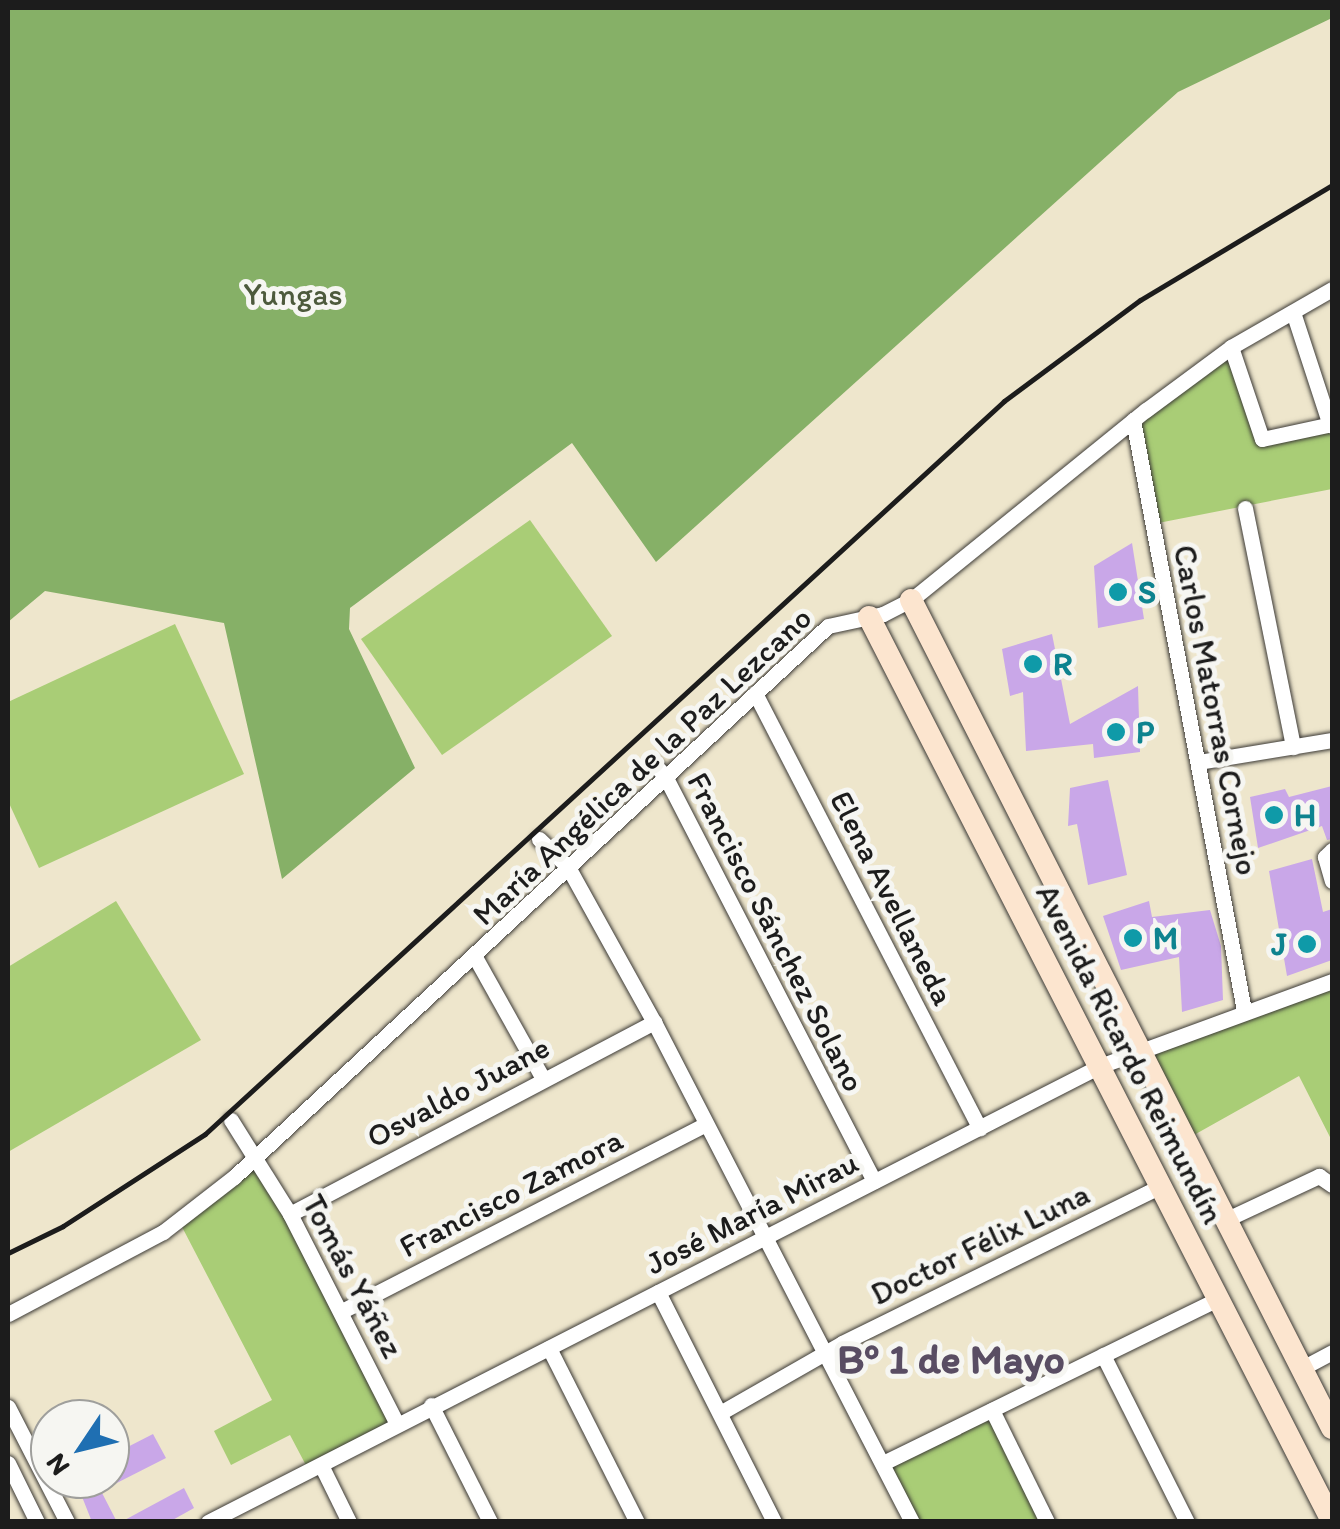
<!DOCTYPE html>
<meta charset="utf-8">
<style>
body{margin:0}
#map{position:relative;width:1340px;height:1529px;overflow:hidden;background:#eee6cc;font-family:Itim,sans-serif}
div>[style]{position:absolute}
[style*='--x']{left:calc(var(--x)*1px);top:calc(var(--y)*1px);width:calc(var(--w)*1px);rotate:calc(var(--a)*1deg)}
.green>*{inset:0;background:#a9cd76}
.forest>*{inset:0;background:#86b067}
.building>*{inset:0;background:#c9a7e8}
.roads{filter:drop-shadow(0 0 2px #3c3a36) drop-shadow(0 0 2px #3c3a36)}
.street>*{height:15px;margin:-7.5px;padding:0 7.5px;transform-origin:7.5px;border-radius:7.5px;background:#fff}
.secondary>*{height:22px;margin:-11px;padding:0 11px;transform-origin:11px;border-radius:11px;background:#fce5cf}
.rail>*{height:5px;margin:-2.5px;padding:0 2.5px;transform-origin:2.5px;border-radius:2.5px;background:#1c1c1c}
.dots>*{width:28px;height:28px;translate:-50% -50%;box-sizing:border-box;border:5px solid #f6f6f2;border-radius:50%}
span{translate:-50% -50%;white-space:nowrap;text-align:center;line-height:1.15;-webkit-text-stroke:10px #f6f6f2;paint-order:stroke}
.park-label{font-size:32px;color:#4d5a3c}
.culture-label{font-size:32px;color:#0d838f;font-weight:700}
.left{translate:0 -50%;text-align:left}
.right{translate:-100% -50%;text-align:right}
.street-label{font-size:32px;color:#1c1c1c}
.district-label{font-size:42px;color:#594d63;font-weight:700}
.frame{position:absolute;inset:0;border:10px solid #1c1c1c;pointer-events:none}
.north{position:absolute;left:30px;top:1399px;width:100px;height:100px;box-sizing:border-box;background:#f6f6f2;border:2px solid #9f9f9c;border-radius:50%;rotate:235deg;font-size:28px;font-weight:700;line-height:40px;text-align:center;color:#1c1c1c}
.north::after{content:'';display:block;margin:auto;width:35px;height:45px;background:#1f6fb2;clip-path:polygon(50% 0,100% 100%,50% 72%,0 100%)}
</style>
<div id="map">
<div class="green">
<i style="clip-path:polygon(1231px 347px,1262px 439px,1332px 424px,1332px 489px,1153px 524px,1133px 420px)"></i>
<i style="clip-path:polygon(530px 520px,612px 636px,442px 755px,361px 639px)"></i>
<i style="clip-path:polygon(175px 624px,244px 774px,39px 868px,8px 801px,8px 702px)"></i>
<i style="clip-path:polygon(116px 901px,201px 1040px,8px 1152px,8px 967px)"></i>
<i style="clip-path:polygon(1332px 983px,1332px 1141px,1299px 1076px,1185px 1140px,1138px 1048px)"></i>
<i style="clip-path:polygon(257px 1163px,397px 1424px,309px 1471px,290px 1435px,231px 1465px,214px 1431px,272px 1400px,181px 1225px)"></i>
<i style="clip-path:polygon(992px 1410px,1047px 1521px,912px 1521px,883px 1463px)"></i>
</div>
<div class="forest">
<i style="clip-path:polygon(8px 8px,1332px 8px,1332px 18px,1178px 92px,656px 562px,572px 443px,350px 608px,349px 629px,415px 768px,282px 879px,224px 623px,45px 591px,8px 622px)"></i>
</div>
<div class="building">
<i style="clip-path:polygon(1132px 543px,1144px 619px,1098px 628px,1094px 566px)"></i>
<i style="clip-path:polygon(1052px 634px,1070px 724px,1138px 686px,1140px 752px,1094px 758px,1093px 744px,1026px 751px,1023px 692px,1010px 696px,1002px 649px)"></i>
<i style="clip-path:polygon(1108px 780px,1127px 875px,1088px 885px,1077px 824px,1068px 826px,1070px 788px)"></i>
<i style="clip-path:polygon(1332px 786px,1332px 839px,1327px 840px,1322px 826px,1258px 848px,1250px 797px,1285px 789px,1289px 797px)"></i>
<i style="clip-path:polygon(1312px 859px,1323px 912px,1332px 909px,1332px 960px,1287px 976px,1269px 871px)"></i>
<i style="clip-path:polygon(1149px 901px,1152px 917px,1210px 910px,1221px 946px,1223px 1000px,1182px 1012px,1179px 957px,1121px 970px,1103px 916px)"></i>
<i style="clip-path:polygon(153px 1434px,166px 1458px,101px 1491px,117px 1522px,92px 1522px,75px 1479px,110px 1479px,110px 1456px)"></i>
<i style="clip-path:polygon(184px 1488px,194px 1508px,169px 1522px,121px 1522px)"></i>
</div>
<div class="roads">
<div class="street">
<i style="--x:1293;--y:312;--w:119;--a:71.9"></i>
<i style="--x:1231;--y:347;--w:97;--a:71.4"></i>
<i style="--x:1262;--y:439;--w:72;--a:-12.1"></i>
<i style="--x:1133;--y:420;--w:600;--a:79.35"></i>
<i style="--x:1245;--y:508;--w:244;--a:78.6"></i>
<i style="--x:755;--y:693;--w:490;--a:62.7"></i>
<i style="--x:1199;--y:762;--w:135;--a:-9.4"></i>
<i style="--x:653;--y:763;--w:18;--a:47"></i>
<i style="--x:665;--y:776;--w:456;--a:62.7"></i>
<i style="--x:539;--y:839;--w:40;--a:44"></i>
<i style="--x:568;--y:867;--w:177;--a:61"></i>
<i style="--x:654;--y:1022;--w:563;--a:62.71"></i>
<i style="--x:1332;--y:850;--w:10;--a:135"></i>
<i style="--x:1325;--y:857;--w:25;--a:74"></i>
<i style="--x:475;--y:957;--w:137;--a:60.8"></i>
<i style="--x:231;--y:1120;--w:111;--a:57.9"></i>
<i style="--x:290;--y:1214;--w:236;--a:63"></i>
<i style="--x:290;--y:1214;--w:412;--a:-27.8"></i>
<i style="--x:1225;--y:1220;--w:104;--a:-25.1"></i>
<i style="--x:1319;--y:1176;--w:16;--a:35"></i>
<i style="--x:658;--y:1292;--w:258;--a:63.2"></i>
<i style="--x:342;--y:1311;--w:409;--a:-27.2"></i>
<i style="--x:8;--y:1314;--w:175;--a:-27.9"></i>
<i style="--x:163;--y:1232;--w:90;--a:-37.8"></i>
<i style="--x:234;--y:1177;--w:810;--a:-42.85"></i>
<i style="--x:828;--y:626;--w:56;--a:-12.3"></i>
<i style="--x:883;--y:614;--w:31;--a:-27"></i>
<i style="--x:911;--y:600;--w:302;--a:-39"></i>
<i style="--x:1146;--y:410;--w:106;--a:-36.5"></i>
<i style="--x:1231;--y:347;--w:116;--a:-29.9"></i>
<i style="--x:549;--y:1348;--w:195;--a:63.2"></i>
<i style="--x:1103;--y:1355;--w:187;--a:63.3"></i>
<i style="--x:1302;--y:1368;--w:34;--a:-28"></i>
<i style="--x:431;--y:1405;--w:131;--a:63.2"></i>
<i style="--x:8;--y:1407;--w:129;--a:62.8"></i>
<i style="--x:992;--y:1410;--w:125;--a:63.8"></i>
<i style="--x:720;--y:1413;--w:141;--a:-29.8"></i>
<i style="--x:842;--y:1343;--w:356;--a:-26.2"></i>
<i style="--x:8;--y:1463;--w:66;--a:63.8"></i>
<i style="--x:883;--y:1463;--w:373;--a:-26.1"></i>
<i style="--x:321;--y:1465;--w:64;--a:63.8"></i>
<i style="--x:208;--y:1522;--w:1002;--a:-27.08"></i>
<i style="--x:1100;--y:1066;--w:247;--a:-20.1"></i>
</div>
<div class="secondary">
<i style="--x:911;--y:600;--w:929;--a:63.05"></i>
<i style="--x:869;--y:617;--w:1016;--a:62.88"></i>
</div>
</div>
<div class="rail">
<i style="--x:8;--y:1253;--w:61;--a:-26.1"></i>
<i style="--x:63;--y:1226;--w:169;--a:-32.9"></i>
<i style="--x:205;--y:1134;--w:1084;--a:-42.53"></i>
<i style="--x:1004;--y:401;--w:169;--a:-36.6"></i>
<i style="--x:1140;--y:300;--w:224;--a:-30.9"></i>
</div>
<div class="dots">
<i style="left:1118px;top:592px;background:#0f9aa8"></i>
<i style="left:1033px;top:664px;background:#0f9aa8"></i>
<i style="left:1116px;top:732px;background:#0f9aa8"></i>
<i style="left:1274px;top:815px;background:#0f9aa8"></i>
<i style="left:1133px;top:938px;background:#0f9aa8"></i>
<i style="left:1307px;top:944px;background:#0f9aa8"></i>
</div>
<div class="park-label">
<span style="left:293px;top:294px">Yungas</span>
</div>
<div class="culture-label">
<span class="left" style="left:1138px;top:592px">S</span>
<span class="left" style="left:1053px;top:664px">R</span>
<span class="left" style="left:1136px;top:732px">P</span>
<span class="left" style="left:1294px;top:815px">H</span>
<span class="left" style="left:1153px;top:938px">M</span>
<span class="right" style="left:1287px;top:944px">J</span>
</div>
<div class="street-label">
<span style="left:1216px;top:710px;rotate:79deg">Carlos Matorras Cornejo</span>
<span style="left:642px;top:766px;rotate:-43deg">María Angélica de la Paz Lezcano</span>
<span style="left:892px;top:898px;rotate:63deg">Elena Avellaneda</span>
<span style="left:776px;top:932px;rotate:63deg">Francisco Sánchez Solano</span>
<span style="left:1130px;top:1054px;rotate:63deg">Avenida Ricardo Reimundín</span>
<span style="left:458px;top:1092px;rotate:-28deg">Osvaldo Juane</span>
<span style="left:511px;top:1193px;rotate:-27deg">Francisco Zamora</span>
<span style="left:752px;top:1213px;rotate:-27deg">José María Mirau</span>
<span style="left:980px;top:1244px;rotate:-26deg">Doctor Félix Luna</span>
<span style="left:353px;top:1276px;rotate:62deg">Tomás Yáñez</span>
</div>
<div class="district-label">
<span style="left:951px;top:1359px">Bº 1 de Mayo</span>
</div>
<div class="frame"></div>
<div class="north">N</div>
</div>
